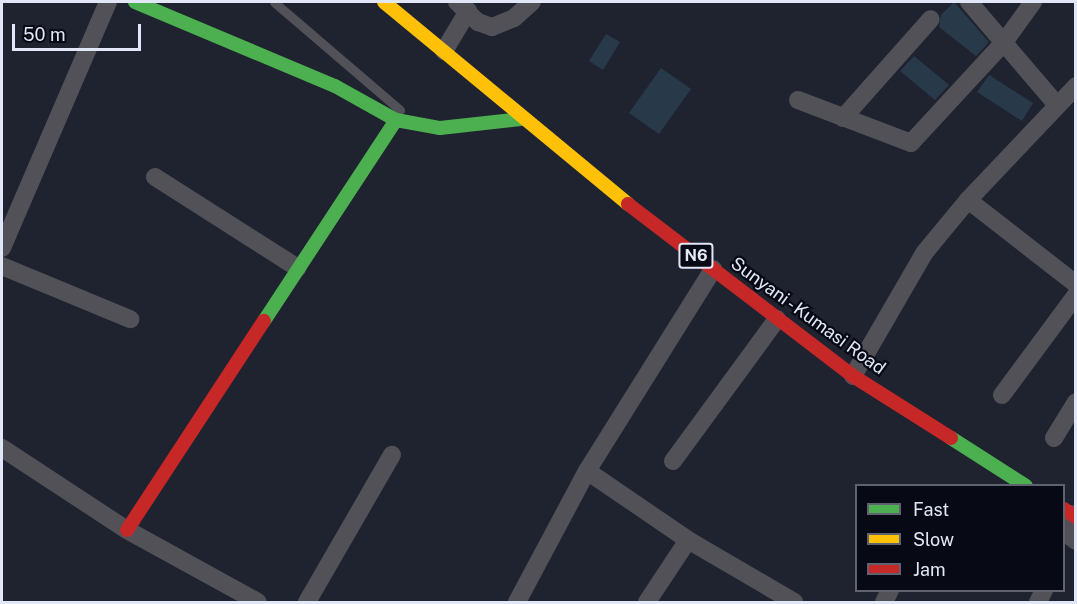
<!DOCTYPE html>
<style>
body{margin:0}
#map{position:relative;width:1077px;height:604px;overflow:hidden;background:#1f222f;font-family:"Public Sans",sans-serif}
div>[style]{position:absolute}
[style*='--x']{left:calc(var(--x)*1px);top:calc(var(--y)*1px);width:calc(var(--w)*1px);rotate:calc(var(--a)*1deg)}
.building>*{inset:0;background:#283a4a}
.lane>*{height:9px;margin:-4.5px;padding:0 4.5px;transform-origin:4.5px;border-radius:4.5px;background:#525157}
.street>*{height:18px;margin:-9px;padding:0 9px;transform-origin:9px;border-radius:9px;background:#525157}
.fast>*{height:14px;margin:-7px;padding:0 7px;transform-origin:7px;border-radius:7px;background:#4caf50}
.slow>*{height:14px;margin:-7px;padding:0 7px;transform-origin:7px;border-radius:7px;background:#ffc107}
.jam>*{height:14px;margin:-7px;padding:0 7px;transform-origin:7px;border-radius:7px;background:#c62828}
span{translate:-50% -50%;white-space:nowrap;text-align:center;line-height:1.15;-webkit-text-stroke:4.5px #070914;paint-order:stroke}
.shield-label span{padding:2px 4px;background:#070914;border:2px solid;border-radius:4px;-webkit-text-stroke-width:0}
.shield-label{font-size:16px;color:#e2e7f8;font-weight:700}
.street-label{font-size:18px;color:#e2e7f8}
.frame{position:absolute;inset:0;border:3px solid #e2e7f8;pointer-events:none}
.legend{position:absolute;left:855px;top:484px;width:210px;height:108px;box-sizing:border-box;background:#070914;border:2px solid #5f626f;margin:0;padding:8px 10px;list-style:none;font-size:18px;color:#e2e7f8}
.legend li{display:flex;align-items:center;gap:12px;height:30px}
.legend b{width:30px;border:2px solid #5f626f}
.scale{position:absolute;left:12px;top:24px;width:129px;height:27px;box-sizing:border-box;border:3px solid #e2e7f8;border-top:0;padding-left:8px;font-size:18px;line-height:21px;white-space:nowrap;color:#e2e7f8;-webkit-text-stroke:4px #070914;paint-order:stroke}
</style>
<div id="map">
<div class="building">
<i style="clip-path:polygon(954px 2px,989px 42px,976px 56px,939px 27px,941px 15px)"></i>
<i style="clip-path:polygon(606px 34px,620px 42px,603px 70px,589px 61px)"></i>
<i style="clip-path:polygon(914px 56px,949px 85px,935px 100px,900px 71px)"></i>
<i style="clip-path:polygon(661px 68px,691px 89px,659px 134px,629px 113px)"></i>
<i style="clip-path:polygon(989px 75px,1033px 103px,1022px 121px,977px 92px)"></i>
</div>
<div class="lane">
<i style="--x:274;--y:2;--w:166;--a:40.6"></i>
</div>
<div class="street">
<i style="--x:457;--y:2;--w:29;--a:44"></i>
<i style="--x:478;--y:22;--w:15;--a:20"></i>
<i style="--x:492;--y:27;--w:24;--a:-22"></i>
<i style="--x:514;--y:18;--w:24;--a:-42"></i>
<i style="--x:969;--y:2;--w:134;--a:49.5"></i>
<i style="--x:444;--y:51;--w:47;--a:-59"></i>
<i style="--x:798;--y:100;--w:121;--a:20.8"></i>
<i style="--x:911;--y:143;--w:139;--a:-47.3"></i>
<i style="--x:1005;--y:41;--w:48;--a:-54.3"></i>
<i style="--x:843;--y:118;--w:132;--a:-48.4"></i>
<i style="--x:155;--y:177;--w:169;--a:32.5"></i>
<i style="--x:968;--y:200;--w:157;--a:-46.5"></i>
<i style="--x:2;--y:248;--w:268;--a:-66.7"></i>
<i style="--x:2;--y:266;--w:139;--a:22.5"></i>
<i style="--x:853;--y:376;--w:143;--a:-59.9"></i>
<i style="--x:925;--y:252;--w:67;--a:-50.4"></i>
<i style="--x:968;--y:200;--w:137;--a:37.9"></i>
<i style="--x:1002;--y:395;--w:124;--a:-53.5"></i>
<i style="--x:1054;--y:438;--w:42;--a:-58.6"></i>
<i style="--x:2;--y:448;--w:149;--a:33.3"></i>
<i style="--x:127;--y:530;--w:149;--a:28.8"></i>
<i style="--x:673;--y:461;--w:176;--a:-53.8"></i>
<i style="--x:587;--y:471;--w:122;--a:34.3"></i>
<i style="--x:688;--y:540;--w:123;--a:30.3"></i>
<i style="--x:1071;--y:514;--w:23;--a:90"></i>
<i style="--x:1071;--y:537;--w:6;--a:39"></i>
<i style="--x:307;--y:602;--w:170;--a:-60"></i>
<i style="--x:517;--y:602;--w:149;--a:-61.9"></i>
<i style="--x:587;--y:471;--w:238;--a:-58"></i>
<i style="--x:647;--y:602;--w:74;--a:-56.5"></i>
<i style="--x:884;--y:602;--w:13;--a:-63"></i>
<i style="--x:1038;--y:602;--w:13;--a:-63"></i>
</div>
<div class="fast">
<i style="--x:135;--y:2;--w:217;--a:22.8"></i>
<i style="--x:335;--y:86;--w:70;--a:29.1"></i>
<i style="--x:396;--y:120;--w:45;--a:10.3"></i>
<i style="--x:440;--y:128;--w:81;--a:-6.3"></i>
<i style="--x:264;--y:321;--w:240;--a:-56.7"></i>
<i style="--x:951;--y:438;--w:89;--a:32.6"></i>
</div>
<div class="slow">
<i style="--x:384;--y:2;--w:317;--a:39.6"></i>
</div>
<div class="jam">
<i style="--x:628;--y:204;--w:283;--a:37.4"></i>
<i style="--x:853;--y:376;--w:116;--a:32.3"></i>
<i style="--x:1064;--y:509;--w:14;--a:34"></i>
<i style="--x:127;--y:530;--w:250;--a:-56.8"></i>
</div>
<div class="shield-label">
<span style="left:696px;top:256px">N6</span>
</div>
<div class="street-label">
<span style="left:808px;top:316px;rotate:36deg">Sunyani - Kumasi Road</span>
</div>
<div class="frame"></div>
<ul class="legend">
<li><b style="height:8px;background:#4caf50"></b>Fast</li>
<li><b style="height:8px;background:#ffc107"></b>Slow</li>
<li><b style="height:8px;background:#c62828"></b>Jam</li>
</ul>
<div class="scale">50 m</div>
</div>
